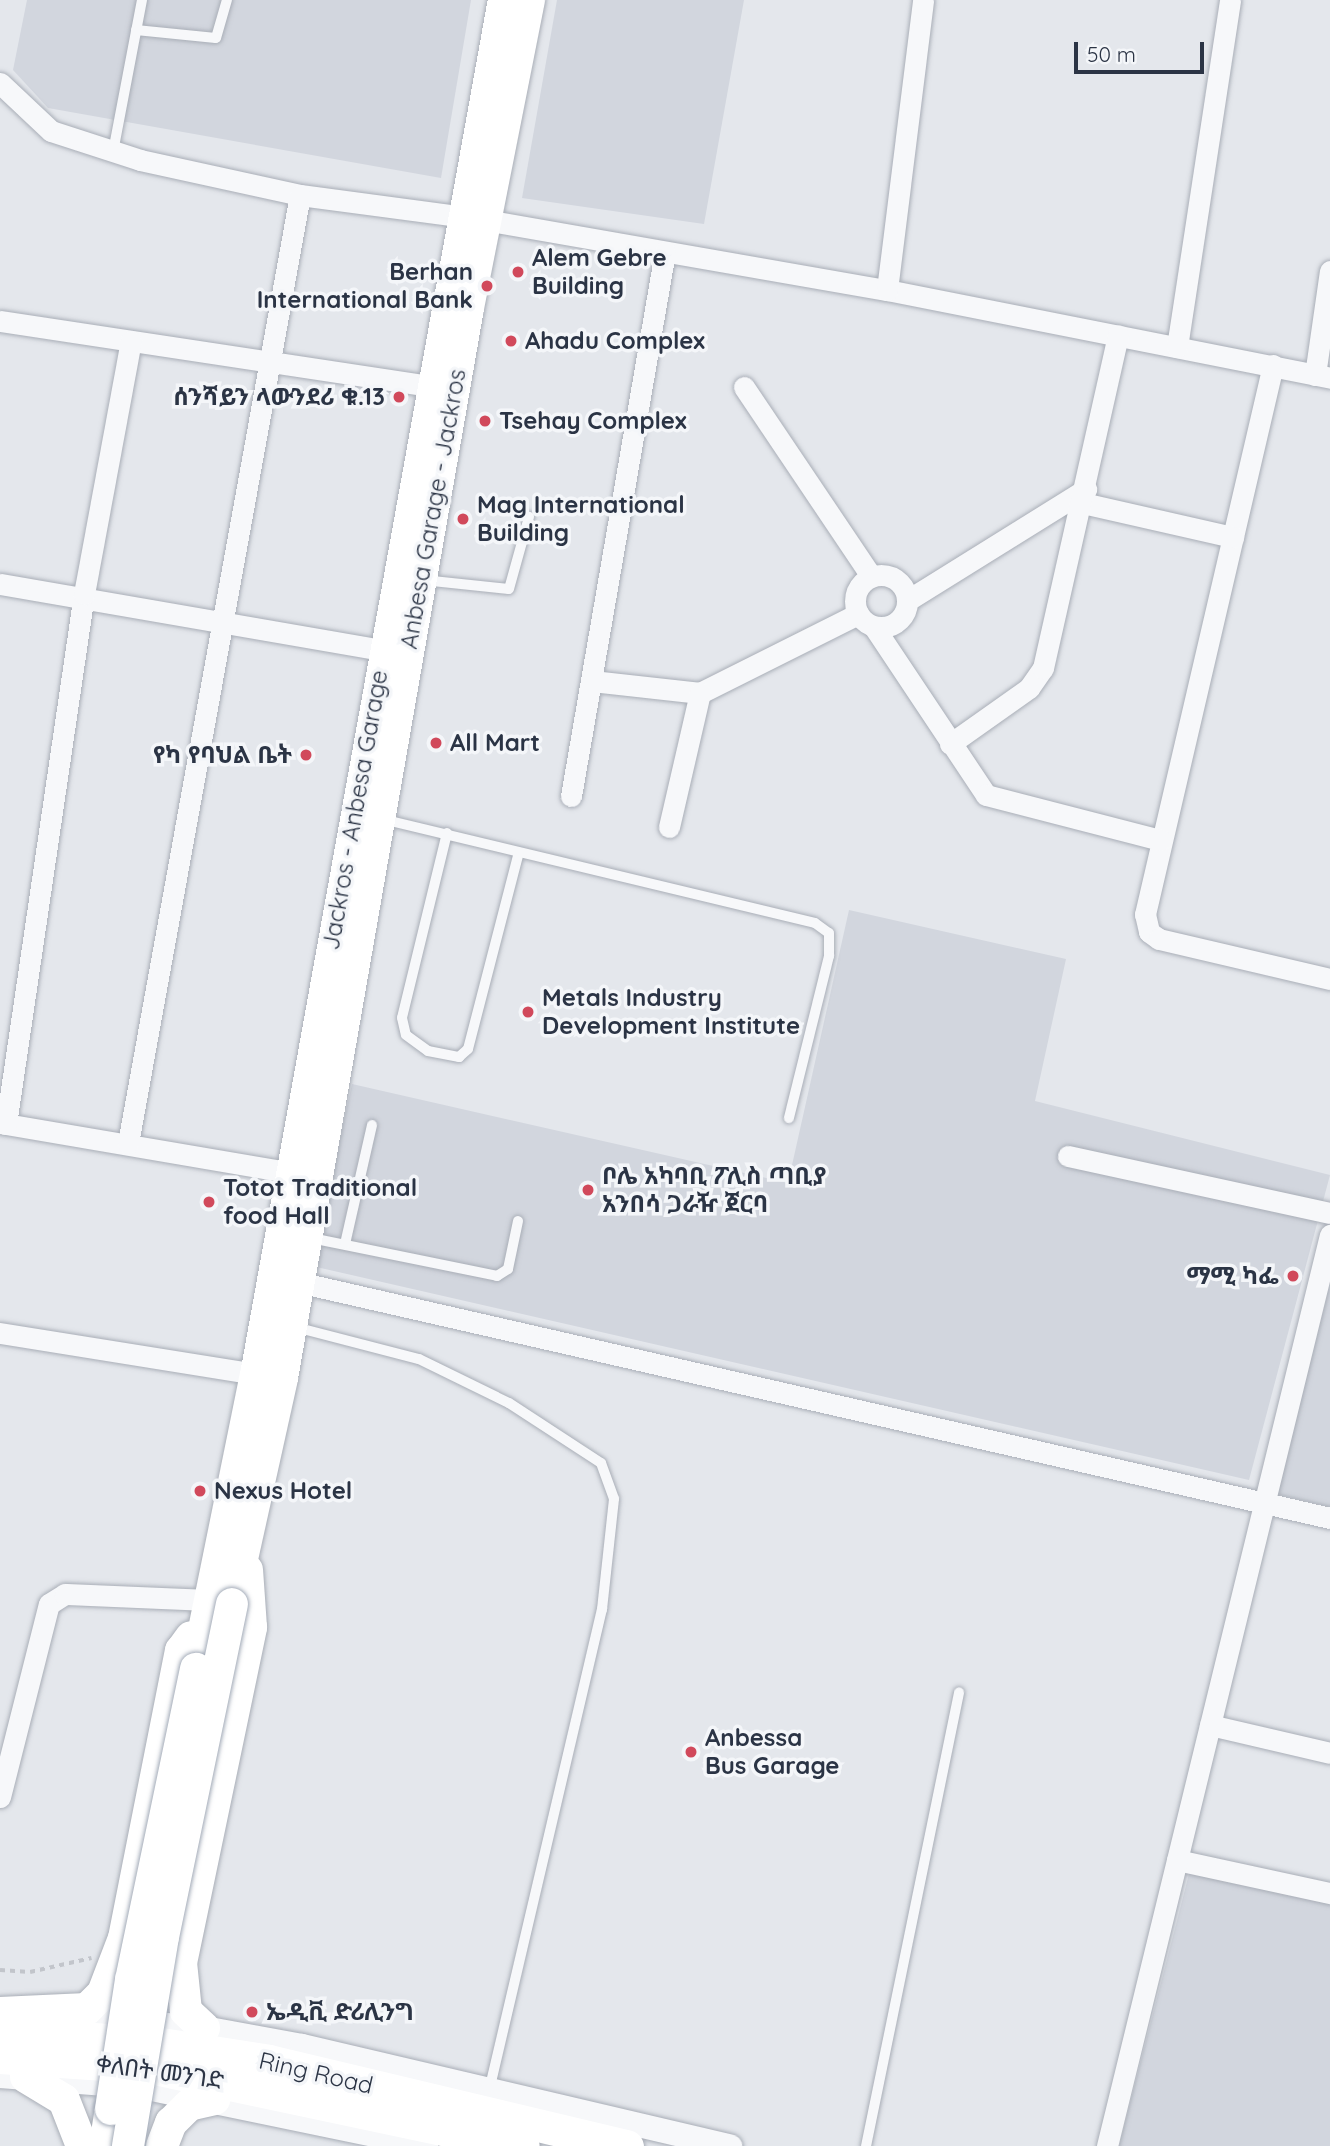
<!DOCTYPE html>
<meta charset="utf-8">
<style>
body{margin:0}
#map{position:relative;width:1330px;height:2146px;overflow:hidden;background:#e4e7ec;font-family:Quicksand,"Noto Sans Ethiopic",sans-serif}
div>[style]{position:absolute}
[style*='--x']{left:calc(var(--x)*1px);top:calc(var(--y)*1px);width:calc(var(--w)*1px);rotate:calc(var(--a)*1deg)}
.built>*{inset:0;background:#d2d6de}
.path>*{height:3.5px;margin-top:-1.75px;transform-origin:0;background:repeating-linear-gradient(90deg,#c2c5cb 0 5px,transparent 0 10px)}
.roads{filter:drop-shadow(0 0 2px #a9aeb7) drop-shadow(0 0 2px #a9aeb7)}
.service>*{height:10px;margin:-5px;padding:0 5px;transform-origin:5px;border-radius:5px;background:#f7f8fa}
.minor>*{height:21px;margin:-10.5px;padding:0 10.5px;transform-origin:10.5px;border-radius:10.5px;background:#f7f8fa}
.minor>.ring{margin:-10.5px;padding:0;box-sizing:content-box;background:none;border:21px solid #f7f8fa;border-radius:50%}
.tertiary>*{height:24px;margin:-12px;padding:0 12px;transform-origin:12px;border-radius:12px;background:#f7f8fa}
.primary>*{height:32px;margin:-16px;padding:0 16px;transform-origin:16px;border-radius:16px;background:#fff}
.trunk>*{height:33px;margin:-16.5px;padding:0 16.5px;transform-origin:16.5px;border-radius:16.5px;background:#fff}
.bridges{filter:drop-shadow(0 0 2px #a3abb8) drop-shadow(0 0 2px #a3abb8)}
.primary-bridge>*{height:32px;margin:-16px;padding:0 16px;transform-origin:16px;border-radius:16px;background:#fff}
.dots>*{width:19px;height:19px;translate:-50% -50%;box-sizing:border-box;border:4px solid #f4f6f9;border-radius:50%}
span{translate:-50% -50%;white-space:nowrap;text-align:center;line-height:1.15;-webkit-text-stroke:7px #f4f6f9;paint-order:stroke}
.poi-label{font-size:24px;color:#2b3445;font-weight:700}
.left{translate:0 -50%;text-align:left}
.right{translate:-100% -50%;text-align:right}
.street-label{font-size:24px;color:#2b3445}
.scale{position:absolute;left:1074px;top:42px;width:130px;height:32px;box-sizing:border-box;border:4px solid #2b3445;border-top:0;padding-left:9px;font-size:21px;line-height:24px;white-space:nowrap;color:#2b3445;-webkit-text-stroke:5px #f4f6f9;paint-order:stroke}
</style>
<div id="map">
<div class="built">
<i style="clip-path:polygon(27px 0,471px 0,441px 178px,48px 108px,13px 70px)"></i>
<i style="clip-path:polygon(557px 0,744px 0,704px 224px,522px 198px)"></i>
<i style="clip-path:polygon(849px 910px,1066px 959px,1035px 1101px,1330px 1175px,1249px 1480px,312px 1266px,352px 1084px,788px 1183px)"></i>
<i style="clip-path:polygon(1330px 1284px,1330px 1507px,1277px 1494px)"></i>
<i style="clip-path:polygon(1190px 1870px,1330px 1903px,1330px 2146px,1119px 2146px)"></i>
</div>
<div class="path">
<i style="--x:0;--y:1970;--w:30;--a:4"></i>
<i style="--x:30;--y:1972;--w:63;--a:-12.9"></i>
</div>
<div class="roads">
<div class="service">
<i style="--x:136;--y:30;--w:80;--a:5.7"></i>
<i style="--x:216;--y:38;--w:40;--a:-74"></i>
<i style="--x:113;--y:152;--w:155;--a:-79.2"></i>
<i style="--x:423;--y:580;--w:86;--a:6"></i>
<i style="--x:509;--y:589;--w:75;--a:-74.5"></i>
<i style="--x:382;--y:819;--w:445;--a:13.5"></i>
<i style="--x:815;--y:923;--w:17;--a:36"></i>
<i style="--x:829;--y:933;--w:23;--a:90"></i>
<i style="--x:829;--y:956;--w:167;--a:103.9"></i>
<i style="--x:447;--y:833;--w:190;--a:103.7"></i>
<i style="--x:402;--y:1018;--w:17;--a:77"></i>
<i style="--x:406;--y:1035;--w:27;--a:36"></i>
<i style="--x:428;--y:1051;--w:32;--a:11"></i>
<i style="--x:459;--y:1057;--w:12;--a:-42"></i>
<i style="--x:468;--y:1049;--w:203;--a:-75.5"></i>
<i style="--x:311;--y:1238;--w:190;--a:11.5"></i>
<i style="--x:497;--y:1276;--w:13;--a:-32"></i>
<i style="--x:508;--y:1269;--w:49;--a:-78.2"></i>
<i style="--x:345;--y:1244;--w:122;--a:-77.2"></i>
<i style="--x:295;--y:1327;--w:128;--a:14.5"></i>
<i style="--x:419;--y:1359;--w:100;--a:26.1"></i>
<i style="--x:509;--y:1403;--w:110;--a:33.1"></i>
<i style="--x:601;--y:1463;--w:38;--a:70"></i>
<i style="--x:614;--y:1499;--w:111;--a:96.2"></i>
<i style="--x:602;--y:1609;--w:493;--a:103.2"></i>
<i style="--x:866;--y:2146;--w:463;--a:-78.4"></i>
</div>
<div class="minor">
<i style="--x:0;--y:83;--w:70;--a:43.3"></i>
<i style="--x:51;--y:131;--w:94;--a:18"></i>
<i style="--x:140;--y:160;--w:164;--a:12.3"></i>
<i style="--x:300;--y:195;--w:181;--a:7.6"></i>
<i style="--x:479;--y:219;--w:414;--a:9.9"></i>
<i style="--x:887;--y:290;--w:452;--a:11.2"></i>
<i style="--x:887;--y:290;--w:292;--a:-82.9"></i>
<i style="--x:0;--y:321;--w:435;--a:8.6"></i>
<i style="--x:1177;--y:347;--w:351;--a:-81.3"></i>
<i style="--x:1273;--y:365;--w:564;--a:103.12"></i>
<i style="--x:1145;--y:914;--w:18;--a:77"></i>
<i style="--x:1149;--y:932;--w:12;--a:35"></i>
<i style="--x:1159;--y:939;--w:176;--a:13.2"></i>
<i style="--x:1315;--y:375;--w:105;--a:-81.8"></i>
<i style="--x:744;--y:387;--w:228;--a:56.1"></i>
<i style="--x:1083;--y:503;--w:154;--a:12.8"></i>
<i class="ring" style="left:855px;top:575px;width:31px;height:31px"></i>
<i style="--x:0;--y:584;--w:388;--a:9.8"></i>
<i style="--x:908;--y:600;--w:210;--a:-31.9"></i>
<i style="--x:874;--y:627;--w:202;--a:56.3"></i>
<i style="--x:986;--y:795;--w:180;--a:14.5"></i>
<i style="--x:592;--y:681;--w:109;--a:6.3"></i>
<i style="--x:700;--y:693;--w:177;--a:-26.6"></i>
<i style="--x:950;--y:744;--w:97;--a:-35.3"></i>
<i style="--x:1029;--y:688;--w:24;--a:-55"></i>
<i style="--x:1043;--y:668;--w:341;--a:-77.3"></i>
<i style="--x:571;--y:796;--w:552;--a:-80.2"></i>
<i style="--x:669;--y:827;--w:138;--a:-77"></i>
<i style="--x:0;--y:1123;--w:295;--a:9.7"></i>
<i style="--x:6;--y:1124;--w:536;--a:-81.63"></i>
<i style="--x:84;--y:594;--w:257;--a:-79.5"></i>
<i style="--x:128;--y:1143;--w:963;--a:-79.72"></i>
<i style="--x:1068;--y:1156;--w:268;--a:12.3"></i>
<i style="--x:298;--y:1282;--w:1059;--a:12.88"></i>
<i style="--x:0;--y:1333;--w:271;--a:9.1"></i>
<i style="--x:1210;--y:1725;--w:123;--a:13.1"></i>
<i style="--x:0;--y:1797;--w:199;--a:-75.8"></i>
<i style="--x:49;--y:1604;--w:19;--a:-32"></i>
<i style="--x:65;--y:1594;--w:145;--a:2.4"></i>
<i style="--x:1177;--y:1860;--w:157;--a:12.2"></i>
<i style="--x:1107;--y:2146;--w:938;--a:-76.25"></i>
</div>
<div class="tertiary">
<i style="--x:69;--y:2017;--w:135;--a:4.7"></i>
<i style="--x:204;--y:2028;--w:100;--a:10.4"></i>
<i style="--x:302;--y:2046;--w:440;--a:13.2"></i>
<i style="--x:0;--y:2076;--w:142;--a:4.4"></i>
<i style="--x:142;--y:2087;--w:290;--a:11.7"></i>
</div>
<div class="primary">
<i style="--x:232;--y:1604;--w:231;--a:-77.5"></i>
<i style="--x:282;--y:1378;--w:1086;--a:-80.14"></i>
<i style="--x:468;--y:308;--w:314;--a:-78.8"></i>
<i style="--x:196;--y:1669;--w:300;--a:-78.5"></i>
<i style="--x:256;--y:1375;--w:1397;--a:-79.78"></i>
<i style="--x:0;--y:2013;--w:87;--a:-2.6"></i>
<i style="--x:87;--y:2009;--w:23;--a:-45"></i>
<i style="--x:103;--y:1993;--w:59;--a:-69.1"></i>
<i style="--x:124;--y:1938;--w:293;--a:-78.8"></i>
<i style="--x:181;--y:1651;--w:17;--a:-54"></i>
<i style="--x:204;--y:2028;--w:25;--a:-137"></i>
<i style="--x:186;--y:2011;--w:48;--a:-95.9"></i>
<i style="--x:181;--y:1963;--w:343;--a:-78.2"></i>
<i style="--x:251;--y:1627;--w:57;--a:-94"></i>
<i style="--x:26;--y:2077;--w:44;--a:31.2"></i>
<i style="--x:64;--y:2100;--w:49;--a:68.6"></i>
<i style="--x:105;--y:2146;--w:37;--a:-81"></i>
<i style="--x:162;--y:2146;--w:25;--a:-69"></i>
<i style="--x:171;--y:2123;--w:25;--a:-45"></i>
<i style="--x:189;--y:2105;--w:26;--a:-13"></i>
</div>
<div class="trunk">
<i style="--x:0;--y:2032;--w:161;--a:4.3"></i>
<i style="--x:161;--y:2044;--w:109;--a:8.9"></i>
<i style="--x:269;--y:2061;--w:368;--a:13.4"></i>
<i style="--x:0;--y:2057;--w:150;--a:3.8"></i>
<i style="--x:150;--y:2067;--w:381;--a:12"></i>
</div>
</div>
<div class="bridges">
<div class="primary-bridge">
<i style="--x:111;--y:2109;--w:131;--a:-81.2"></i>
<i style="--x:131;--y:1980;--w:318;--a:-78.2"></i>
<i style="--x:128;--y:2146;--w:212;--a:-80.5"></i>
<i style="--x:163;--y:1937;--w:340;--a:-78.3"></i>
</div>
</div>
<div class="dots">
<i style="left:518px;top:272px;background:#d1495b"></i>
<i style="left:487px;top:286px;background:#d1495b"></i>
<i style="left:511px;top:341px;background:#d1495b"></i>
<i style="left:399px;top:397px;background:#d1495b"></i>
<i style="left:485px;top:421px;background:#d1495b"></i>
<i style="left:463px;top:519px;background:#d1495b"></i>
<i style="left:436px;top:743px;background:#d1495b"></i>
<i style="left:306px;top:755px;background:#d1495b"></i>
<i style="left:528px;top:1012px;background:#d1495b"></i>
<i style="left:588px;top:1190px;background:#d1495b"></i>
<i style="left:209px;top:1202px;background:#d1495b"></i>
<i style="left:1293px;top:1276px;background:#d1495b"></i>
<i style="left:200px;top:1491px;background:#d1495b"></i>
<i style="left:691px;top:1752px;background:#d1495b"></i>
<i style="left:252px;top:2012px;background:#d1495b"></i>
</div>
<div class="poi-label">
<span class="left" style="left:532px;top:272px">Alem Gebre<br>Building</span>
<span class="right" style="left:473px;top:286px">Berhan<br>International Bank</span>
<span class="left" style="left:525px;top:341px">Ahadu Complex</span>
<span class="right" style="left:385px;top:397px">ሰንሻይን ላውንደሪ ቁ.13</span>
<span class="left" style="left:499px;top:421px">Tsehay Complex</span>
<span class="left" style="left:477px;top:519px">Mag International<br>Building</span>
<span class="left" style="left:450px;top:743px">All Mart</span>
<span class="right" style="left:292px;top:755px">የካ የባህል ቤት</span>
<span class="left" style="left:542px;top:1012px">Metals Industry<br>Development Institute</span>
<span class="left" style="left:602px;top:1190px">ቦሌ አካባቢ ፖሊስ ጣቢያ<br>አንበሳ ጋራዥ ጀርባ</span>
<span class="left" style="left:223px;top:1202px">Totot Traditional<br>food Hall</span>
<span class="right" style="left:1279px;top:1276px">ማሚ ካፌ</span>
<span class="left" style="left:214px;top:1491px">Nexus Hotel</span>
<span class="left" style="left:705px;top:1752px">Anbessa<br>Bus Garage</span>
<span class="left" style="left:266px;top:2012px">ኤዲቪ ድሪሊንግ</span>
</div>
<div class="street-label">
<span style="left:433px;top:509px;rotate:-80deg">Anbesa Garage - Jackros</span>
<span style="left:355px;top:810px;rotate:-80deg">Jackros - Anbesa Garage</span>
<span style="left:160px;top:2072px;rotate:8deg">ቀለበት መንገድ</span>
<span style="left:316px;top:2073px;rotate:13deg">Ring Road</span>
</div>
<div class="scale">50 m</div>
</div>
